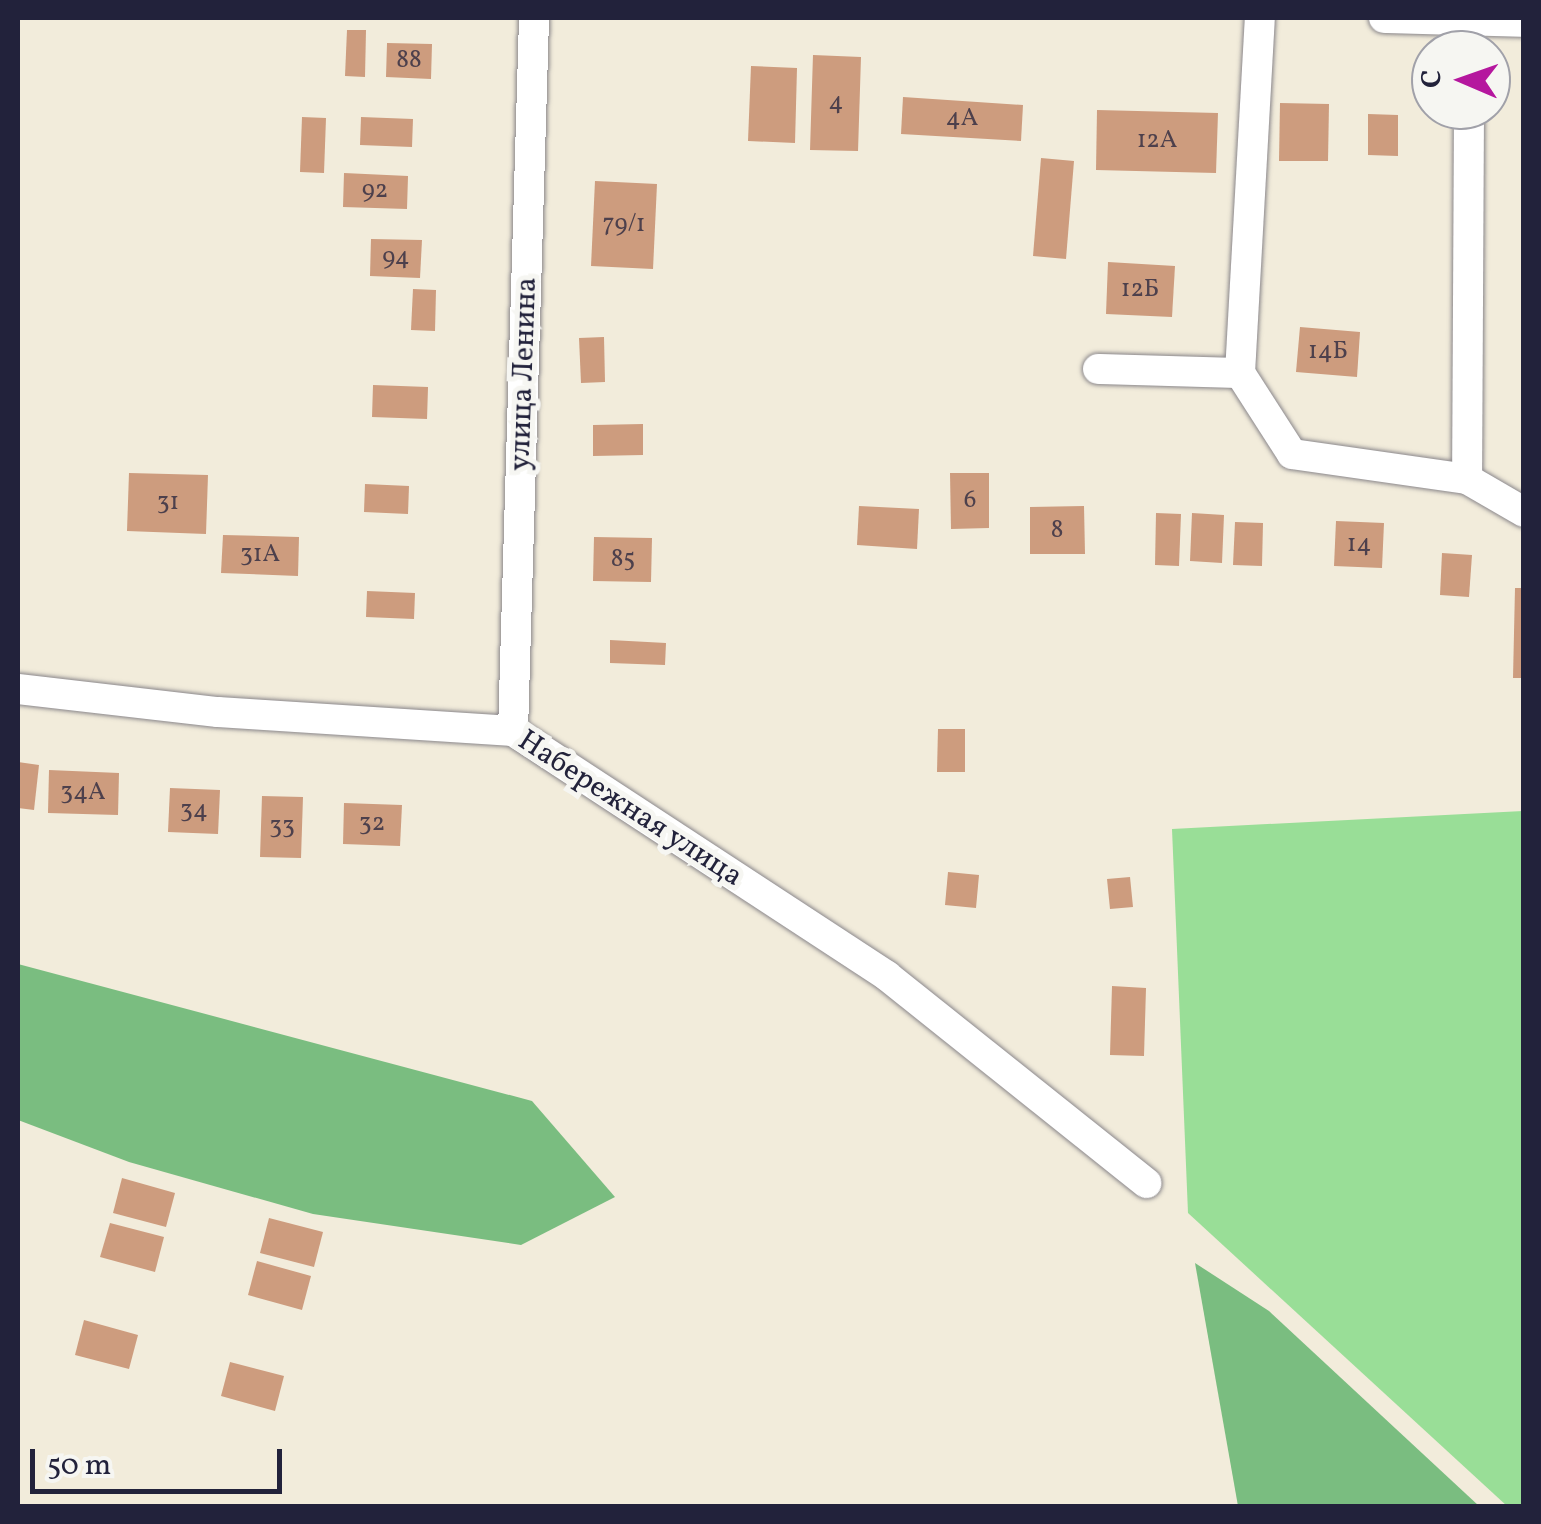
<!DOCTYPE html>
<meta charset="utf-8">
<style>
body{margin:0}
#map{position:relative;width:1541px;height:1524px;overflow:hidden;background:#f2ecdb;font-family:Vollkorn,serif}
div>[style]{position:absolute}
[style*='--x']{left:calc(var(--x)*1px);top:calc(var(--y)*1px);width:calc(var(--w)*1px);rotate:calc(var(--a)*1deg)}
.green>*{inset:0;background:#99de97}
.forest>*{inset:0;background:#7abd80}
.building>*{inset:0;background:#cd9c7e}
.roads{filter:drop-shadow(0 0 2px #8a878b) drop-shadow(0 0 2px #8a878b)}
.minor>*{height:30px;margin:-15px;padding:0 15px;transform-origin:15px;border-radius:15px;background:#fff}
span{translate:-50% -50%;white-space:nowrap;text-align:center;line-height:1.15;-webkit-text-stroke:10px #f6f6f2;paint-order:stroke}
.number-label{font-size:25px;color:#4d404c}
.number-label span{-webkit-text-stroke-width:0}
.street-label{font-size:30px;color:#22223b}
.frame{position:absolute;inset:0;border:20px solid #22223b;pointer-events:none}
.north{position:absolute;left:1411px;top:30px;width:100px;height:100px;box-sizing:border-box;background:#f6f6f2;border:2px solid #a1a1a9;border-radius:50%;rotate:272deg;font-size:28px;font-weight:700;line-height:40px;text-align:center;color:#22223b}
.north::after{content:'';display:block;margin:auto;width:35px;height:45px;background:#b5179e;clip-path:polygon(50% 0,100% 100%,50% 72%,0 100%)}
.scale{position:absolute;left:30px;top:1449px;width:252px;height:45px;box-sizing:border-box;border:5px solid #22223b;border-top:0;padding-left:12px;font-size:30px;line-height:35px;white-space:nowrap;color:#22223b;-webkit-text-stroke:8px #f6f6f2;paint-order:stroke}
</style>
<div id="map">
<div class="green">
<i style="clip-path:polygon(1523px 811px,1524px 1506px,1507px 1506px,1188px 1213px,1172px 829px)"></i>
</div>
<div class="forest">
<i style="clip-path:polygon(18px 964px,532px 1101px,615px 1197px,521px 1245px,313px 1214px,129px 1162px,18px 1120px)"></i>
<i style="clip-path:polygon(1195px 1263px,1269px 1311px,1479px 1506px,1238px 1506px)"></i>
</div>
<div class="building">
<i style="clip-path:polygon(347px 30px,366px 30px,365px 77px,345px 76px)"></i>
<i style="clip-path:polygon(387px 43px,432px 44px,431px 79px,386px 77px)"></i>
<i style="clip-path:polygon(813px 55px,861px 57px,858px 151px,810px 150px)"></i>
<i style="clip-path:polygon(751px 66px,797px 68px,795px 143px,748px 141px)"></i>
<i style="clip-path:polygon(903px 97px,1023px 105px,1021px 141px,901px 134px)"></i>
<i style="clip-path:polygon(1280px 103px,1329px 104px,1328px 161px,1279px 161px)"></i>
<i style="clip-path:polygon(1097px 110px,1218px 113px,1216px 173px,1096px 170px)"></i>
<i style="clip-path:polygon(1368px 114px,1398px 115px,1398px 156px,1368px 155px)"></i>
<i style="clip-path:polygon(302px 117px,326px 118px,324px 173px,300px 172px)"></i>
<i style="clip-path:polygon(361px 117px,413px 119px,412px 147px,360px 145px)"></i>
<i style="clip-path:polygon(1041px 158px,1074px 161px,1066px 259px,1033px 256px)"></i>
<i style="clip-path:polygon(344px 173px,408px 176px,407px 209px,343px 207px)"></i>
<i style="clip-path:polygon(595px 181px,657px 184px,653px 269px,591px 266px)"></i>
<i style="clip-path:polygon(371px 239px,422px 240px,420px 278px,370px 276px)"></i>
<i style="clip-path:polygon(1108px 262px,1175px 266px,1172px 317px,1106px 314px)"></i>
<i style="clip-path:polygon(413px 289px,436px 290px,435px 331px,411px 330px)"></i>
<i style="clip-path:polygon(1300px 327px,1360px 332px,1357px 377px,1296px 372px)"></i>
<i style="clip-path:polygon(604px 337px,605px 382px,581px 383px,579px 338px)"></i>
<i style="clip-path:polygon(373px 385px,428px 387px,427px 419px,372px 417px)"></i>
<i style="clip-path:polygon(643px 424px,643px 455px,593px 456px,593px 425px)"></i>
<i style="clip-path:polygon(129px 473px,208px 475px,206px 534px,127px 531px)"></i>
<i style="clip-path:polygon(950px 473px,989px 473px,989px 528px,951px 529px)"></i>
<i style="clip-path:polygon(365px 484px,409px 486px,408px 514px,364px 512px)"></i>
<i style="clip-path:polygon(859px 506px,919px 509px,917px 549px,857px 545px)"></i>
<i style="clip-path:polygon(1084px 506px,1085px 554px,1030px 554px,1030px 507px)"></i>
<i style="clip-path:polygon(1156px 513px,1181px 514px,1179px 566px,1155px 565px)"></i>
<i style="clip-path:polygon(1192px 513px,1224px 515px,1222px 563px,1190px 561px)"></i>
<i style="clip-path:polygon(1336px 521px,1384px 523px,1382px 568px,1334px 566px)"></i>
<i style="clip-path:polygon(1235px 522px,1263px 523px,1262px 566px,1233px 565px)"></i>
<i style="clip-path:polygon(223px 535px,299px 537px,298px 576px,221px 573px)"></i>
<i style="clip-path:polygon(594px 537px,652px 538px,651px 582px,593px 581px)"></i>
<i style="clip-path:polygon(1442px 553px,1472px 555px,1469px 597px,1440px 595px)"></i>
<i style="clip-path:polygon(1515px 588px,1524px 588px,1524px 678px,1513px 678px)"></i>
<i style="clip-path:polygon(367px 591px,415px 593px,414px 619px,366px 617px)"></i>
<i style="clip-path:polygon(610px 640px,666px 643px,665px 665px,610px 663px)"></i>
<i style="clip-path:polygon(938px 729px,965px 729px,965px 772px,937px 772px)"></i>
<i style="clip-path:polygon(18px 762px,39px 765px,34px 810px,18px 808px)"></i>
<i style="clip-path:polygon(49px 770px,119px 773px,118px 815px,48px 813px)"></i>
<i style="clip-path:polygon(170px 788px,220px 790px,218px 834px,168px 832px)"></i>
<i style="clip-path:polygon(262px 796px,303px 797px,301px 858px,260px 857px)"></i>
<i style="clip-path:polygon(344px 803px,402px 805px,400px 846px,343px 844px)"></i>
<i style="clip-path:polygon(948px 872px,979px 875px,976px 908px,945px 905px)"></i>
<i style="clip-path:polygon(1130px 877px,1133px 907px,1110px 909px,1107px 879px)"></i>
<i style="clip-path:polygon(1112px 986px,1146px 988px,1144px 1056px,1110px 1055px)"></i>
<i style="clip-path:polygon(122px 1178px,175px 1193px,166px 1227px,113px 1213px)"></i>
<i style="clip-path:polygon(269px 1218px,323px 1232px,314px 1267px,260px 1253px)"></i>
<i style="clip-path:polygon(110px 1223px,164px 1237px,155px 1272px,100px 1257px)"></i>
<i style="clip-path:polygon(257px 1261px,311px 1276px,302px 1310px,248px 1295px)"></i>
<i style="clip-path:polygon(84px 1320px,138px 1335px,129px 1369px,75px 1355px)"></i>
<i style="clip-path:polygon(230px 1362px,284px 1376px,275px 1411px,221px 1396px)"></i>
</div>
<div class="roads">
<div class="minor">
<i style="--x:1384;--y:18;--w:140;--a:1.6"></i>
<i style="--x:1469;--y:110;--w:369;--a:90.3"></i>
<i style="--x:1467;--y:479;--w:66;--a:30.1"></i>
<i style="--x:1098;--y:369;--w:142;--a:1.6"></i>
<i style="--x:1240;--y:373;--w:356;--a:-86.8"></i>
<i style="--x:1240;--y:373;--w:96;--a:57.3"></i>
<i style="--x:1292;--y:454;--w:177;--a:8.1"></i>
<i style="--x:18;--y:689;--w:201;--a:6.6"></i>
<i style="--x:218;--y:712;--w:296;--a:3.7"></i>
<i style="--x:513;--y:731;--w:447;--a:33.2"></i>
<i style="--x:887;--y:976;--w:332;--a:38.6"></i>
<i style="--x:513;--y:731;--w:713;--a:-88.31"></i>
</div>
</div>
<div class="number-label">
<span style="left:409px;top:61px">88</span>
<span style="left:836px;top:103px">4</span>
<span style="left:962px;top:119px">4А</span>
<span style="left:1157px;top:141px">12А</span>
<span style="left:375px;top:191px">92</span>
<span style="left:624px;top:225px">79/1</span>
<span style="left:396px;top:258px">94</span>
<span style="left:1140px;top:290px">12Б</span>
<span style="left:1328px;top:352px">14Б</span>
<span style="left:970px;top:501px">6</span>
<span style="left:168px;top:503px">31</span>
<span style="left:1057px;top:531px">8</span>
<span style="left:1359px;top:545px">14</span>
<span style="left:260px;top:555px">31А</span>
<span style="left:623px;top:560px">85</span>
<span style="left:83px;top:793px">34А</span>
<span style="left:194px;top:811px">34</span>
<span style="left:372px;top:824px">32</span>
<span style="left:282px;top:827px">33</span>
</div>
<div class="street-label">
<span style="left:524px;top:374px;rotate:-88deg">улица Ленина</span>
<span style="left:630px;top:809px;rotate:33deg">Набережная улица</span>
</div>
<div class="frame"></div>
<div class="north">С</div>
<div class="scale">50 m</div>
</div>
